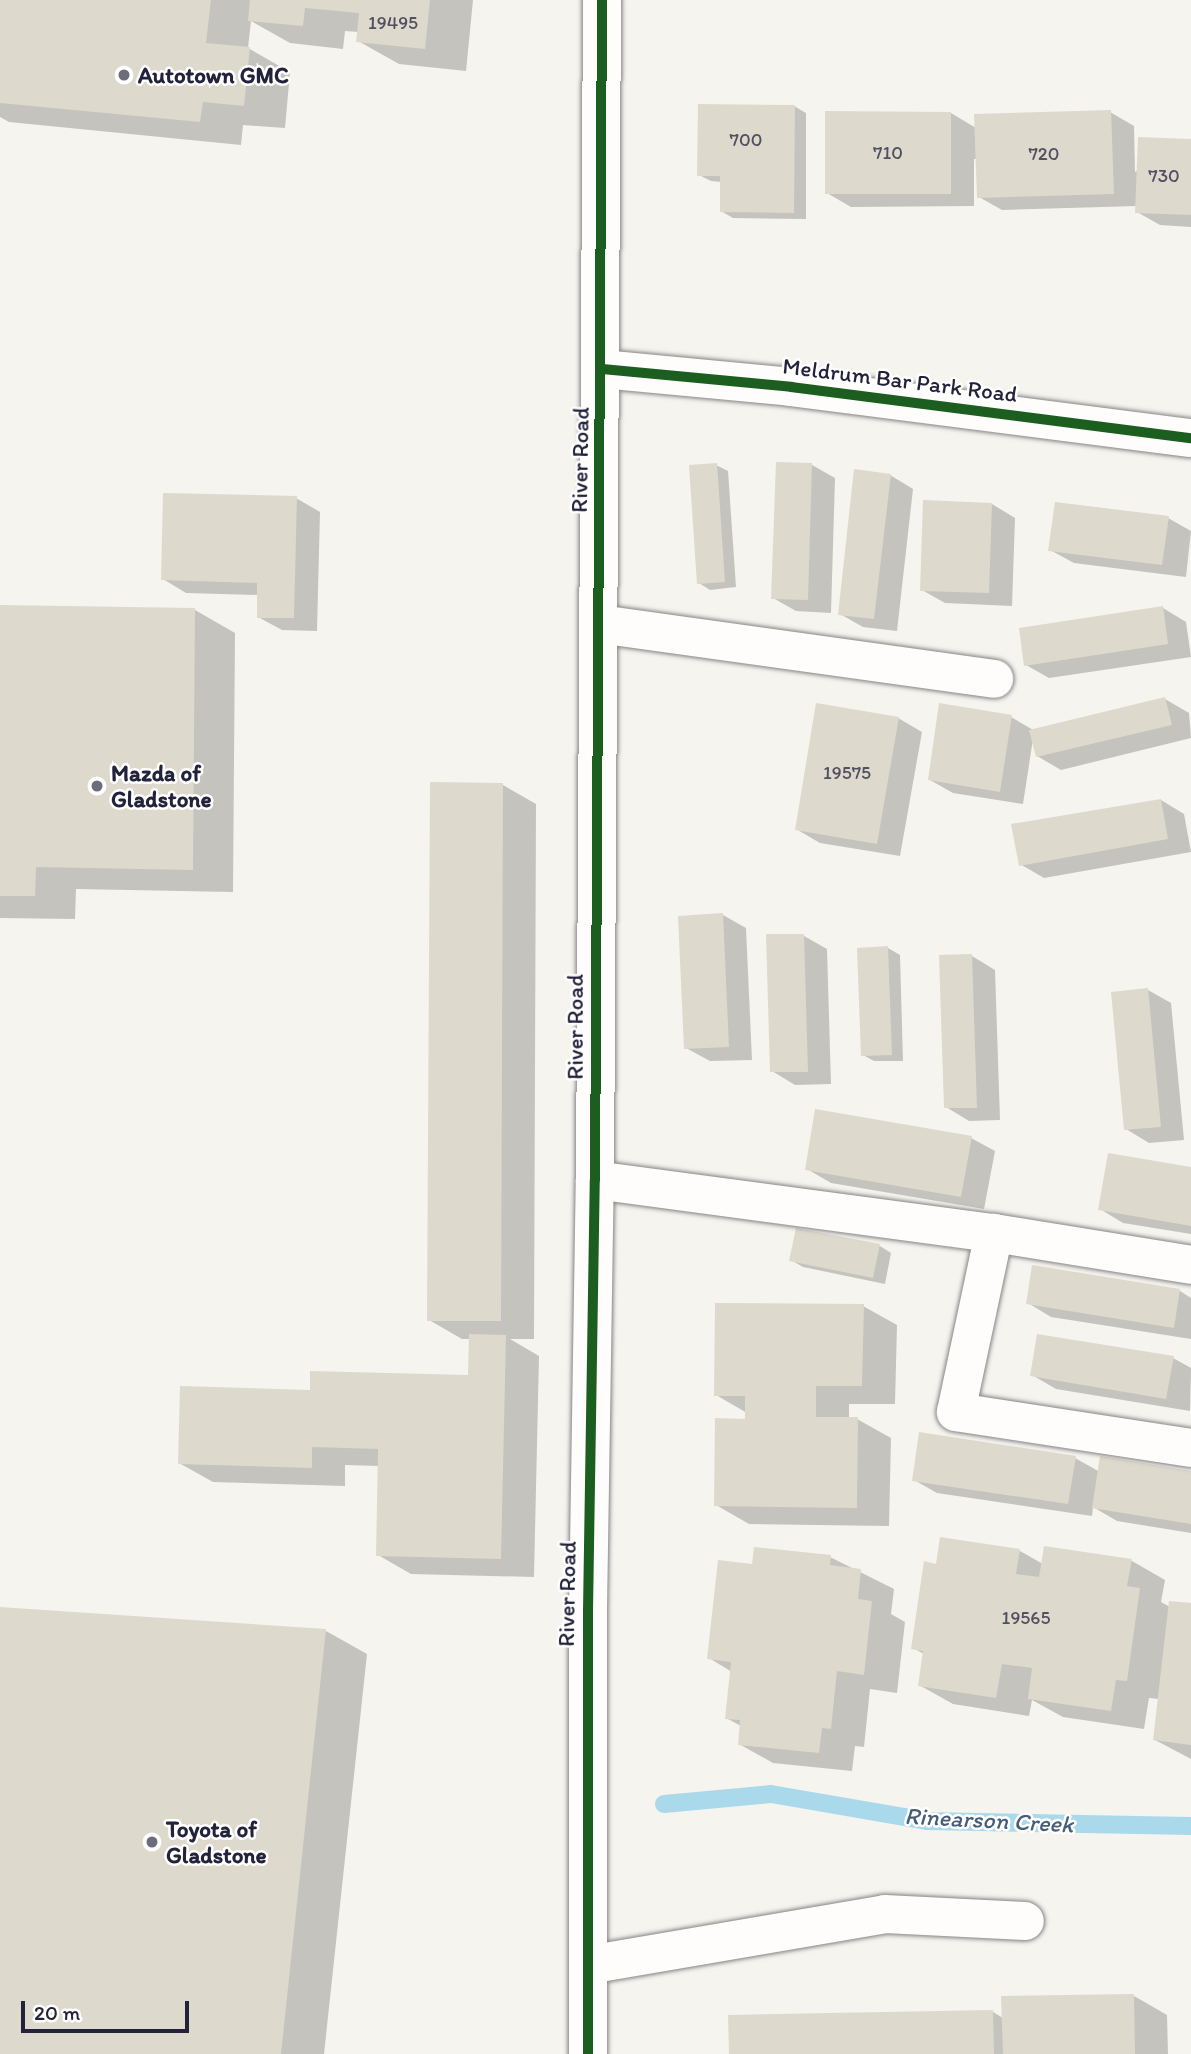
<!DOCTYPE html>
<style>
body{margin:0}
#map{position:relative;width:1191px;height:2054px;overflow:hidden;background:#f6f4ee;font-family:Itim,sans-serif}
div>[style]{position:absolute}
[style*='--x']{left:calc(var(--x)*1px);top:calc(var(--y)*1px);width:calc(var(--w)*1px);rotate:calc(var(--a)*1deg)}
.shadow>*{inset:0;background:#0003}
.stream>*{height:18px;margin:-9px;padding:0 9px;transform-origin:9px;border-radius:9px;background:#aad9ec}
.building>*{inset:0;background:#ded9cd}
.roads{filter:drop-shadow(0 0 2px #868587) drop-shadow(0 0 2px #868587)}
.minor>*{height:38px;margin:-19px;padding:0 19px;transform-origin:19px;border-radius:19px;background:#fefdfc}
.cycleway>*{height:10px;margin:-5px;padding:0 5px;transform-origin:5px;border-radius:5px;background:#1b5e20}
.dots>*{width:19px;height:19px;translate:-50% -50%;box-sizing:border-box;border:4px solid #fff;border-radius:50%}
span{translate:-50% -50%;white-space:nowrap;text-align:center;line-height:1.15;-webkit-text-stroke:5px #fff;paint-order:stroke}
.number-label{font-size:19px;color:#515060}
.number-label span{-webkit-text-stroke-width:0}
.poi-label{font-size:23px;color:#22223b;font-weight:700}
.left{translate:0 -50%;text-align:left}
.street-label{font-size:23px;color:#22223b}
.water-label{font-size:24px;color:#465e79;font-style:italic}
.scale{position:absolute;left:21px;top:2001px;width:168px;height:32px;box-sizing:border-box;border:4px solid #22223b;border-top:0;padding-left:9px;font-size:21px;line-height:24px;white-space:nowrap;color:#22223b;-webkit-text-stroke:5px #fff;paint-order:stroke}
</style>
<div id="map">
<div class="shadow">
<i style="clip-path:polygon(0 0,473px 0,466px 71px,399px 64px,358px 41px,359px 32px,345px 31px,343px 49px,290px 43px,251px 21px,248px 48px,290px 72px,285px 128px,243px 125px,241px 145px,9px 122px,0 117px)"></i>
<i style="clip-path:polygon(794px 106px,806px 113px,806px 219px,733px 218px,721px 211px,722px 182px,711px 181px,699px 175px)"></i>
<i style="clip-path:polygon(1110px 112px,1134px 126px,1135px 172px,1191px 140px,1191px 227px,1160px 225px,1137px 212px,1137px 206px,1002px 210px,979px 197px,977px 159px,974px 159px,974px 206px,851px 207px,827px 193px,951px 113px,976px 128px)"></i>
<i style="clip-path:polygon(777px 464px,812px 465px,835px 478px,831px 613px,796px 611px,773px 598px)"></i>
<i style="clip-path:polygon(716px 465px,728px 471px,736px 587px,710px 590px,699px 583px)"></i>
<i style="clip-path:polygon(890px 475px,913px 489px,897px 631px,863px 627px,840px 614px)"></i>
<i style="clip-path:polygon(296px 498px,320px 512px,317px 631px,282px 630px,258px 617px,259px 595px,186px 593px,163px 579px)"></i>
<i style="clip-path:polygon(992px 504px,1015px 518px,1012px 606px,945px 603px,922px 590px)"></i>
<i style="clip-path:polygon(1168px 518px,1191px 531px,1186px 577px,1074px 563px,1050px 550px)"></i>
<i style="clip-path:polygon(0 607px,195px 610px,235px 633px,233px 892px,76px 889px,75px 919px,0 918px)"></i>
<i style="clip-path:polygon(1163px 608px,1186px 622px,1191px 657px,1049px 678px,1026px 665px)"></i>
<i style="clip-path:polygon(1165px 699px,1189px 713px,1191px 738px,1061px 770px,1037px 756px,1033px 739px,1023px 804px,953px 793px,930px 780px,1011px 717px,1035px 731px)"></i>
<i style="clip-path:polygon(898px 718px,922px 732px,900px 856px,820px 843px,796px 829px)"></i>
<i style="clip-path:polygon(503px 785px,536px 804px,534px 1339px,510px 1339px,539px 1356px,534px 1577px,411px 1574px,378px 1555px,379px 1466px,345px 1465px,345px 1486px,213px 1482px,179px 1463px,311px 1392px,470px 1377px,471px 1339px,462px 1339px,429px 1320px)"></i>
<i style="clip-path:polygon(1161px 800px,1184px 814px,1191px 852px,1044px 878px,1020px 864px)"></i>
<i style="clip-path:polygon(723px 915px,746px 928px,752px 1060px,710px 1061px,686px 1048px)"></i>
<i style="clip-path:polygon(804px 936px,827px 949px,831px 1084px,795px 1085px,772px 1071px)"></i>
<i style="clip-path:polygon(888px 948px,900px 955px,903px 1061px,874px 1061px,863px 1055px)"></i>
<i style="clip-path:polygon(972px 956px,995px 970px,1000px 1120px,969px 1121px,946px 1107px)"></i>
<i style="clip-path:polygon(1148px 990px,1171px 1003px,1184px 1140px,1149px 1143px,1126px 1129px)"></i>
<i style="clip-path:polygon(971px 1138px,995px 1151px,984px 1209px,831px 1183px,807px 1169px)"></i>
<i style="clip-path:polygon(1191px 1169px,1191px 1234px,1123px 1223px,1100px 1209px)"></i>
<i style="clip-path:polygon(798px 1230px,880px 1246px,891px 1253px,885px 1284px,803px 1267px,791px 1260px)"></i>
<i style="clip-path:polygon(1180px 1291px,1191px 1298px,1191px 1339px,1051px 1317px,1028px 1303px)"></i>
<i style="clip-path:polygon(863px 1306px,897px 1325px,895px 1404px,849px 1404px,849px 1419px,857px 1419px,891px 1438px,889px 1526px,749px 1524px,716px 1505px,747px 1421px,747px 1413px,716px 1395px)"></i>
<i style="clip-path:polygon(1173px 1358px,1191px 1368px,1190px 1411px,1056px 1389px,1032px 1375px)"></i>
<i style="clip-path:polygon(1075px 1458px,1100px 1472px,1191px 1473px,1191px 1533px,1117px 1521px,1093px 1507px,1092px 1516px,937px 1493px,914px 1480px)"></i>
<i style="clip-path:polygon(1045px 1548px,1132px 1561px,1165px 1580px,1161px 1602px,1170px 1607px,1191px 1605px,1191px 1759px,1155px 1740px,1159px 1699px,1149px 1698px,1144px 1729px,1063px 1717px,1032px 1700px,1029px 1716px,953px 1704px,919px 1685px,924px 1654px,913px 1648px,938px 1566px,1020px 1551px,1043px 1564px)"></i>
<i style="clip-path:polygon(830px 1557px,894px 1589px,891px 1614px,905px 1622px,897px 1693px,870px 1689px,864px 1747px,855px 1746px,852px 1771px,773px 1763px,739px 1744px,741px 1726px,726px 1718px,732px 1672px,709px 1658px,753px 1566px)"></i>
<i style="clip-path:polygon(0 1608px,326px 1631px,367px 1654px,324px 2054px,0 2054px)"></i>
<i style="clip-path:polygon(1134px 1996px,1167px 2015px,1168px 2054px,731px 2054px,993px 2012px,1003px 2018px)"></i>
</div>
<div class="stream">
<i style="--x:664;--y:1804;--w:107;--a:-5.3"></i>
<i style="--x:771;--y:1794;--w:158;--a:9.8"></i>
<i style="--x:927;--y:1821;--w:264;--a:1.1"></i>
</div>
<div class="building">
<i style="clip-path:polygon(0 0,211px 0,206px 43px,250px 47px,244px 106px,203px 102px,200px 122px,0 103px)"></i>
<i style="clip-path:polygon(250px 0,430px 0,425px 49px,356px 42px,359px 13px,305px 8px,303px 26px,248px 21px)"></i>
<i style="clip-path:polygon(698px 104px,795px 105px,794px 213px,720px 212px,720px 176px,697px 176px)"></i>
<i style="clip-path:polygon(1111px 110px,1114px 194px,977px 198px,974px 114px)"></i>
<i style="clip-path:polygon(825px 111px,951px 112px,951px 194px,825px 194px)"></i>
<i style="clip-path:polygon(1138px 137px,1191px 139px,1191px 215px,1135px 213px)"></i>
<i style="clip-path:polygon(776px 462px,812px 463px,808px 600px,771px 599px)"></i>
<i style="clip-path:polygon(717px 463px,725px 582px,697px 584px,689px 465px)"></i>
<i style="clip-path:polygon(854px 469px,891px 474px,874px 619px,838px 615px)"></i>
<i style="clip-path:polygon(163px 493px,297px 496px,294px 618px,257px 618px,257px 583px,161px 580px)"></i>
<i style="clip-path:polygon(923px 500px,992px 503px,989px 593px,920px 591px)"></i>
<i style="clip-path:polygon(1055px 502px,1169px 516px,1162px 565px,1048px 551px)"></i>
<i style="clip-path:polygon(0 605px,195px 608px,193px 870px,36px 867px,35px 896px,0 896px)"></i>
<i style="clip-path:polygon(1163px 606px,1168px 644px,1024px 666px,1019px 628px)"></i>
<i style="clip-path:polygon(1165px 697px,1172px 725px,1036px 757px,1029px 730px)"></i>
<i style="clip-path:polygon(816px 703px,899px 717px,877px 844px,795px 830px)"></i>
<i style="clip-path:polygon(939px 703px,1012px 715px,1000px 792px,928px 780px)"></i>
<i style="clip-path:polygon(430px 782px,503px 783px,501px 1321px,427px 1321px)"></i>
<i style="clip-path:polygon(1161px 799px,1168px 839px,1019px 866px,1011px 824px)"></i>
<i style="clip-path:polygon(723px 913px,729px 1047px,684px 1049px,678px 916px)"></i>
<i style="clip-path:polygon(766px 934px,804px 934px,808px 1072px,770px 1072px)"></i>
<i style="clip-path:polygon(888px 946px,892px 1055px,861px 1056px,857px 948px)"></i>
<i style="clip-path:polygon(972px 954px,977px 1108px,944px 1108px,939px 955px)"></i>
<i style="clip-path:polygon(1148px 988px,1161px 1127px,1124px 1130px,1111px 992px)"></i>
<i style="clip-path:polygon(815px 1109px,972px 1136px,961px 1197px,805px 1170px)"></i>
<i style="clip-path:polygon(1108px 1153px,1191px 1167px,1191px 1226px,1098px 1210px)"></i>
<i style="clip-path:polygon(796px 1228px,880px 1244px,873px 1278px,789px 1261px)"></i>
<i style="clip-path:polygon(1032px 1265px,1180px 1289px,1174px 1328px,1026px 1304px)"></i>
<i style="clip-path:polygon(715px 1303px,864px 1304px,862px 1386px,816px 1386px,816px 1417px,858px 1417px,857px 1508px,714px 1506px,715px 1418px,745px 1419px,745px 1396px,714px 1396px)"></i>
<i style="clip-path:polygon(469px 1334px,506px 1335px,501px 1559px,376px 1556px,378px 1449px,312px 1447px,312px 1468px,178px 1464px,180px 1386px,310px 1390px,310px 1371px,468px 1375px)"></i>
<i style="clip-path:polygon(1037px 1334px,1174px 1356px,1166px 1399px,1030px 1376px)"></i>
<i style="clip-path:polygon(919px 1432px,1076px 1456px,1068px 1504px,912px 1481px)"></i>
<i style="clip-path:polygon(1100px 1456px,1191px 1471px,1191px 1524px,1092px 1508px)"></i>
<i style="clip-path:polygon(940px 1537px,1020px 1549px,1016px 1574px,1039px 1577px,1044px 1546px,1132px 1559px,1127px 1586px,1140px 1588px,1127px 1681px,1116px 1680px,1111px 1711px,1028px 1699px,1032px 1668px,1002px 1664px,996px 1698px,918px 1686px,923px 1651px,911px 1649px,924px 1561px,936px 1564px)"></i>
<i style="clip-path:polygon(754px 1547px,831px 1555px,830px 1565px,861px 1569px,858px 1599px,872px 1601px,864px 1675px,837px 1671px,831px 1729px,822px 1728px,819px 1753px,738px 1745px,740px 1720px,725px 1719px,731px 1662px,707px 1659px,718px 1560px,752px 1564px)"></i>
<i style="clip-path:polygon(1169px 1601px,1191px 1603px,1191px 1745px,1153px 1740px)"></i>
<i style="clip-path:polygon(0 1607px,326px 1629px,281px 2054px,0 2054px)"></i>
<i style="clip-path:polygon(1134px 1994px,1135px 2054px,1003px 2054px,1001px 1996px)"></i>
<i style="clip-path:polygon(993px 2010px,994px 2054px,729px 2054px,728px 2015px)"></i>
</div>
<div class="roads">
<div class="minor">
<i style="--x:602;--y:369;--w:190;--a:5.4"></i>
<i style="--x:791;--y:387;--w:403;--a:7.3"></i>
<i style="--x:599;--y:624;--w:399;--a:7.9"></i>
<i style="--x:595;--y:1180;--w:403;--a:7.6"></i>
<i style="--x:994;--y:1233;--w:200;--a:9.2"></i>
<i style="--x:994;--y:1233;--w:183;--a:102"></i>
<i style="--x:956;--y:1412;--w:238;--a:8.7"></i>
<i style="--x:588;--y:1965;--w:301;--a:-9.7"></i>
<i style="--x:885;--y:1914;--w:140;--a:2.9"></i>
<i style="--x:588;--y:2054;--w:443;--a:-90"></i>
<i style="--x:588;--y:1611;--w:431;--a:-89.1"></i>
<i style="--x:595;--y:1180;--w:1180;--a:-89.66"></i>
</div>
</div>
<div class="cycleway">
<i style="--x:602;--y:369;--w:190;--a:5.4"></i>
<i style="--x:791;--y:387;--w:403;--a:7.3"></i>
<i style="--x:588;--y:2054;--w:443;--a:-90"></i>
<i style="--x:588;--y:1611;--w:431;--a:-89.1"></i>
<i style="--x:595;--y:1180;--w:1180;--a:-89.66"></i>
</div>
<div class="dots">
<i style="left:124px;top:75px;background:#6c6c7a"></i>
<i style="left:97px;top:786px;background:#6c6c7a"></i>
<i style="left:152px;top:1842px;background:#6c6c7a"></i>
</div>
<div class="number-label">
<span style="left:393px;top:23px">19495</span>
<span style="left:746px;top:140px">700</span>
<span style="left:888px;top:153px">710</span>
<span style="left:1044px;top:154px">720</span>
<span style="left:1164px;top:176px">730</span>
<span style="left:847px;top:773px">19575</span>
<span style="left:1026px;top:1618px">19565</span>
</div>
<div class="poi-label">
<span class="left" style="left:138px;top:75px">Autotown GMC</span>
<span class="left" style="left:111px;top:786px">Mazda of<br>Gladstone</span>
<span class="left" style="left:166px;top:1842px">Toyota of<br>Gladstone</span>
</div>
<div class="street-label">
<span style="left:900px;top:380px;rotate:7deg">Meldrum Bar Park Road</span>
<span style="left:580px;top:460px;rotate:-89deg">River Road</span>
<span style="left:575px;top:1027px;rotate:-90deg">River Road</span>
<span style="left:567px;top:1594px;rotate:-89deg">River Road</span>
</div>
<div class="water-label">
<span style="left:989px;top:1820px;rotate:3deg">Rinearson Creek</span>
</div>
<div class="scale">20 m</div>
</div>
